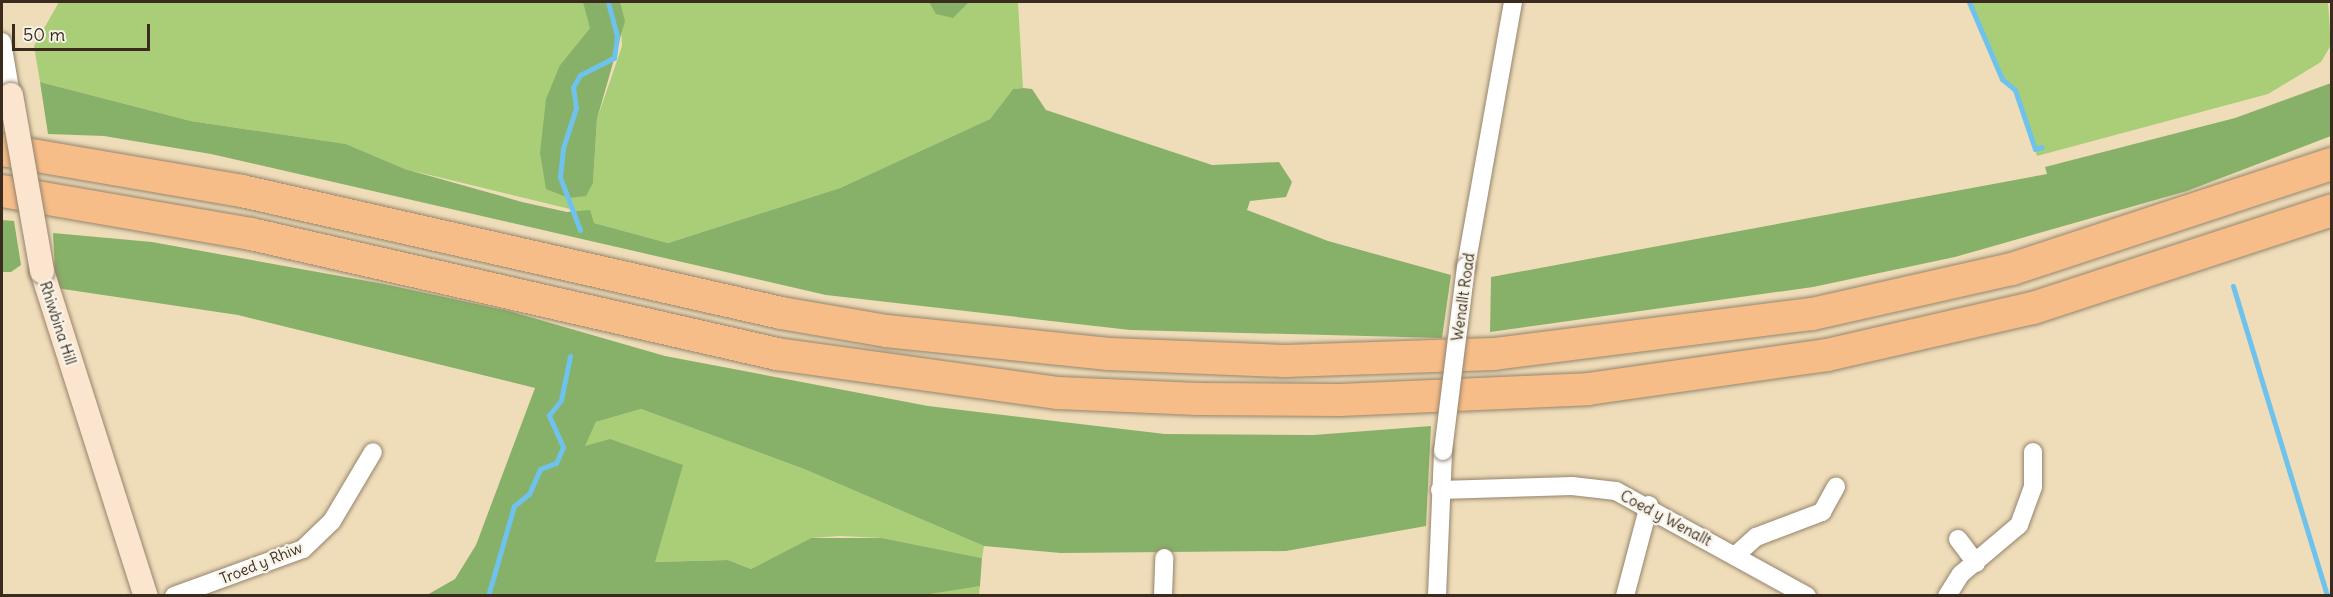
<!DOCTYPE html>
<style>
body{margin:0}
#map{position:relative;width:2333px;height:597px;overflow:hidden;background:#efddba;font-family:Delius,sans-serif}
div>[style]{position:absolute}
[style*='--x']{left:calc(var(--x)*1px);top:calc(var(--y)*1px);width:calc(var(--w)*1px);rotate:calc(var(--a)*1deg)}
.green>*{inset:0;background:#aace78}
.forest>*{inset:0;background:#87b168}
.stream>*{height:5px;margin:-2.5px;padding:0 2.5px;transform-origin:2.5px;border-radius:2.5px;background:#6fc2eb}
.roads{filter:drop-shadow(0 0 2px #95846c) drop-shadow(0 0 2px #95846c)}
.street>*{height:18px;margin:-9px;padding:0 9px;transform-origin:9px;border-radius:9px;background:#fff}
.secondary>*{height:24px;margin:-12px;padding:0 12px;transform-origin:12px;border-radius:12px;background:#fce5cf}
.highway>*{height:32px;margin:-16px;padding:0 16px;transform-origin:16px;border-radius:16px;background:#f7bd88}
.bridges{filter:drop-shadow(0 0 2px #95846c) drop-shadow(0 0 2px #95846c)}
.street-bridge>*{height:18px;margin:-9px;padding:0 9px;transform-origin:9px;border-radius:9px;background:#fff}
.secondary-bridge>*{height:24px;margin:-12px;padding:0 12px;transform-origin:12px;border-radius:12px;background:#fce5cf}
span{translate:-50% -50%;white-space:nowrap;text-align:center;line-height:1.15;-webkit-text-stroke:5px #f7f3e8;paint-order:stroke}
.street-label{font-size:15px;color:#3b2a1e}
.frame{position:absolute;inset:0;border:3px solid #3b2a1e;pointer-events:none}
.scale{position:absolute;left:12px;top:24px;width:138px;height:27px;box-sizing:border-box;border:3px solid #3b2a1e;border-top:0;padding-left:8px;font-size:18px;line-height:21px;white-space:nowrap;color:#3b2a1e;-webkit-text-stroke:4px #f7f3e8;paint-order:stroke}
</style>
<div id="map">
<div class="green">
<i style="clip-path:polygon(59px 2px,583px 2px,590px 11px,590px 28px,560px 65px,593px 183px,597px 119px,622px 46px,620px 2px,1018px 2px,1023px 88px,1013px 89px,990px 119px,840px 188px,668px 243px,594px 223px,574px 210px,405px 169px,346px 144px,191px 121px,40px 82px,34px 46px)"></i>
<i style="clip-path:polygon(1969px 2px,2328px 2px,2331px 45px,2321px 62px,2268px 94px,2037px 156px,2015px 90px,2002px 79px)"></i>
<i style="clip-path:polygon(641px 409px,804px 469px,984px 546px,982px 558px,882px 538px,840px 536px,811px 538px,751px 569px,728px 560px,654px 562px,584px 447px,596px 422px)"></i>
<i style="clip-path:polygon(980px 586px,979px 595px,917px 596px,960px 587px)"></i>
</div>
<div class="forest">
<i style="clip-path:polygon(583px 2px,620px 2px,625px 21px,597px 119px,593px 183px,586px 196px,569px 198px,546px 189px,540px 153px,546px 99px,560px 65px,590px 28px)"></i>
<i style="clip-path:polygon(929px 2px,969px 2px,953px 18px,936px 14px)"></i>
<i style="clip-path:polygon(40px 82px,191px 121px,346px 144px,405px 169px,522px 202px,567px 212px,590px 210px,594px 223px,668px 243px,840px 188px,990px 119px,1013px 89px,1023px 88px,1032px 89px,1046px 110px,1212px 165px,1279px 162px,1292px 182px,1286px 197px,1250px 201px,1247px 210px,1328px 241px,1451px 275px,1442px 338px,1130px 330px,826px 295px,211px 154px,104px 136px,48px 134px)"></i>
<i style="clip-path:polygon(2331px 83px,2331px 136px,2187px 191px,1955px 257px,1813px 287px,1490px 332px,1491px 277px,2047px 174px,2045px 167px,2235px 118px)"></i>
<i style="clip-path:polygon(2px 220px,14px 221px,21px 265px,11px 272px,2px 272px)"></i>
<i style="clip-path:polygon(53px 233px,152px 242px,384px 284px,509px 311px,665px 356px,928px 406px,1165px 434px,1314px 435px,1431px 426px,1426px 526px,1286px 551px,1061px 553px,984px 546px,804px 469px,641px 409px,596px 422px,585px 446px,610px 439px,683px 465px,655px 562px,728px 560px,751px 569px,811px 538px,882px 538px,982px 558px,980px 586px,917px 596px,427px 595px,455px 579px,476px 545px,535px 388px,238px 315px,56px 288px)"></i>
</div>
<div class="stream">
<i style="--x:1969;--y:2;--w:84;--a:66.8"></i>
<i style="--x:2002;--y:79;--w:17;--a:40"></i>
<i style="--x:2015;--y:90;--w:62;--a:71.3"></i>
<i style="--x:2035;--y:149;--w:7;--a:-16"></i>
<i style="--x:580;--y:230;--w:57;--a:-110.7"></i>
<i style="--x:560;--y:177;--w:29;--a:-84"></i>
<i style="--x:563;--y:148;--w:42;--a:-72"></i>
<i style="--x:576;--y:108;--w:21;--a:-98"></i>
<i style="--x:573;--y:87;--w:14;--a:-60"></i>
<i style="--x:580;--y:75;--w:38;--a:-27"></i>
<i style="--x:614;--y:58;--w:22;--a:-82"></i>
<i style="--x:617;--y:36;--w:35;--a:-105"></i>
<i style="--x:2233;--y:286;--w:324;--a:73.1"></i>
<i style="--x:488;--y:596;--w:94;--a:-73.9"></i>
<i style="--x:514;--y:506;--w:19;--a:-39"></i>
<i style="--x:529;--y:494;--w:27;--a:-66"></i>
<i style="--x:540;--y:469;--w:17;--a:-21"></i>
<i style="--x:556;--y:463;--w:17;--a:-66"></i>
<i style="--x:563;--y:447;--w:35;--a:-114"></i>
<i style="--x:549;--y:415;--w:19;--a:-51"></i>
<i style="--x:561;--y:400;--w:45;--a:-78.4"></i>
</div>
<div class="roads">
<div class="street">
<i style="--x:2;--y:42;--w:54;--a:80.4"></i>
<i style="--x:1466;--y:266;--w:268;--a:-79.9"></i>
<i style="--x:1440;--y:490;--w:132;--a:-1.7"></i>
<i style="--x:1572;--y:486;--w:44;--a:6.5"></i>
<i style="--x:1616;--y:491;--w:218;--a:28.8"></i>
<i style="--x:1958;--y:539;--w:30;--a:53"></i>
<i style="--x:1736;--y:555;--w:27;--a:-42"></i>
<i style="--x:1756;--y:537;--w:71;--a:-20.7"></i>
<i style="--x:1822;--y:512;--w:29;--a:-61"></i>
<i style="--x:174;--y:596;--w:137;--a:-20"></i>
<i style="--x:303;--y:549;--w:40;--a:-44"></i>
<i style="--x:332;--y:521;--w:80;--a:-59.3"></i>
<i style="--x:1163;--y:596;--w:38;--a:-88"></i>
<i style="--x:1437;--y:596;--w:145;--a:-87.6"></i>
<i style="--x:1625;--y:596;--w:94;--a:-75.2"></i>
<i style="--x:1947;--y:596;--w:26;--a:-58"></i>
<i style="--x:1961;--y:574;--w:76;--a:-40.2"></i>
<i style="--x:2019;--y:525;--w:40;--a:-69.8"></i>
<i style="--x:2033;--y:487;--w:35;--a:-90"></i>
</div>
<div class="secondary">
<i style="--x:42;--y:271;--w:341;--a:72.3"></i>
</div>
<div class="highway">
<i style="--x:2;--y:150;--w:243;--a:9.7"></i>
<i style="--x:242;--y:191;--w:553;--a:12.75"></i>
<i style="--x:781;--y:313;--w:107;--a:9.7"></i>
<i style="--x:886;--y:331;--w:224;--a:5.9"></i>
<i style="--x:1109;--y:354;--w:176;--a:2.3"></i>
<i style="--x:1285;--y:361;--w:209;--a:-1.9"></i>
<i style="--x:1494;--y:354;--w:321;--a:-7.2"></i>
<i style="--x:1812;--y:314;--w:205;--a:-12.7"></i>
<i style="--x:2012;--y:269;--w:337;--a:-18.2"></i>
<i style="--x:2;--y:191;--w:253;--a:9.8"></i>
<i style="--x:251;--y:234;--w:540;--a:12.85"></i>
<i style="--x:777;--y:354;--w:284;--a:7.9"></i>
<i style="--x:1058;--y:393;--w:140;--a:2.5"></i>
<i style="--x:1198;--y:399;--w:142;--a:0.4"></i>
<i style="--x:1340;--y:400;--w:248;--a:-2.5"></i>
<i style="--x:1588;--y:389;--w:241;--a:-8.1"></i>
<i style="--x:1827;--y:355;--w:211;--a:-12.9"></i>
<i style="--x:2033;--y:308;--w:315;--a:-18.1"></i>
</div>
</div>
<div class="bridges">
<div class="street-bridge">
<i style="--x:1443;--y:451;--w:186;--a:-82.9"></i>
</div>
<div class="secondary-bridge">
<i style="--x:11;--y:95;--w:179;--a:80"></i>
</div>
</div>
<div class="street-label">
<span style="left:1463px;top:297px;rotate:-82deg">Wenallt Road</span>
<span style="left:58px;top:323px;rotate:72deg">Rhiwbina Hill</span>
<span style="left:1666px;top:518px;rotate:28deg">Coed y Wenallt</span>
<span style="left:261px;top:563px;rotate:-22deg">Troed y Rhiw</span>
</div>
<div class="frame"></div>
<div class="scale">50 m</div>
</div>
